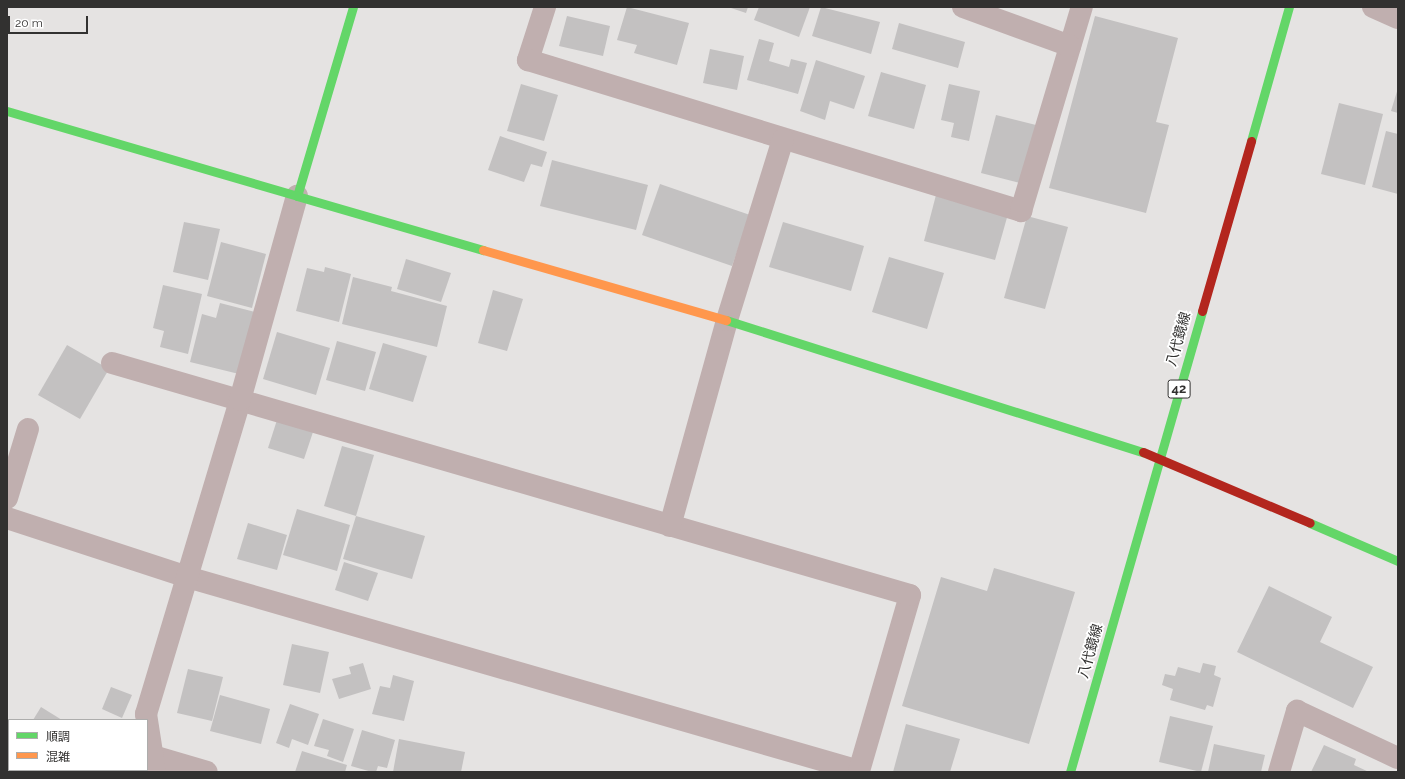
<!DOCTYPE html>
<meta charset="utf-8">
<style>
body{margin:0}
#map{position:relative;width:1405px;height:779px;overflow:hidden;background:#e5e3e2;font-family:Raleway,"Noto Sans JP",sans-serif}
div>[style]{position:absolute}
[style*='--x']{left:calc(var(--x)*1px);top:calc(var(--y)*1px);width:calc(var(--w)*1px);rotate:calc(var(--a)*1deg)}
.building>*{inset:0;background:#c3c1c1}
.street>*{height:22px;margin:-11px;padding:0 11px;transform-origin:11px;border-radius:11px;background:#c0afaf}
.fast>*{height:9px;margin:-4.5px;padding:0 4.5px;transform-origin:4.5px;border-radius:4.5px;background:#63d668}
.slow>*{height:9px;margin:-4.5px;padding:0 4.5px;transform-origin:4.5px;border-radius:4.5px;background:#ff974d}
.jam>*{height:9px;margin:-4.5px;padding:0 4.5px;transform-origin:4.5px;border-radius:4.5px;background:#b3261e}
span{translate:-50% -50%;white-space:nowrap;text-align:center;line-height:1.15;-webkit-text-stroke:3.5px #fff;paint-order:stroke}
.shield-label span{padding:1px 3px;background:#fff;border:1px solid;border-radius:3px;-webkit-text-stroke-width:0}
.shield-label{font-size:13px;color:#323130;font-weight:700}
.street-label{font-size:14px;color:#323130}
.frame{position:absolute;inset:0;border:8px solid #323130;pointer-events:none}
.legend{position:absolute;left:8px;top:719px;width:140px;height:52px;box-sizing:border-box;background:#fff;border:1px solid #adadac;margin:0;padding:5px 7px;list-style:none;font-size:12px;color:#323130}
.legend li{display:flex;align-items:center;gap:8px;height:20px}
.legend b{width:20px;border:1px solid #adadac}
.scale{position:absolute;left:8px;top:16px;width:80px;height:18px;box-sizing:border-box;border:2px solid #323130;border-top:0;padding-left:5px;font-size:12px;line-height:14px;white-space:nowrap;color:#323130;-webkit-text-stroke:3px #fff;paint-order:stroke}
</style>
<div id="map">
<div class="building">
<i style="clip-path:polygon(627px 7px,689px 23px,677px 65px,634px 53px,637px 45px,617px 40px)"></i>
<i style="clip-path:polygon(728px 7px,748px 7px,746px 13px)"></i>
<i style="clip-path:polygon(759px 7px,810px 7px,799px 37px,754px 20px)"></i>
<i style="clip-path:polygon(821px 7px,880px 22px,871px 54px,812px 36px)"></i>
<i style="clip-path:polygon(567px 16px,610px 26px,603px 56px,559px 46px)"></i>
<i style="clip-path:polygon(1095px 16px,1178px 38px,1156px 122px,1169px 125px,1146px 213px,1049px 188px)"></i>
<i style="clip-path:polygon(899px 23px,965px 42px,958px 68px,892px 49px)"></i>
<i style="clip-path:polygon(759px 39px,774px 43px,769px 61px,789px 67px,791px 59px,807px 63px,798px 94px,747px 80px)"></i>
<i style="clip-path:polygon(710px 49px,744px 56px,737px 90px,703px 83px)"></i>
<i style="clip-path:polygon(816px 60px,865px 76px,854px 109px,830px 101px,825px 120px,800px 111px)"></i>
<i style="clip-path:polygon(881px 72px,926px 85px,914px 129px,868px 116px)"></i>
<i style="clip-path:polygon(521px 84px,558px 95px,544px 141px,507px 131px)"></i>
<i style="clip-path:polygon(949px 84px,980px 91px,969px 141px,951px 137px,954px 123px,941px 120px)"></i>
<i style="clip-path:polygon(1398px 88px,1398px 113px,1391px 111px)"></i>
<i style="clip-path:polygon(1339px 103px,1383px 114px,1365px 185px,1321px 174px)"></i>
<i style="clip-path:polygon(996px 115px,1036px 125px,1020px 183px,981px 173px)"></i>
<i style="clip-path:polygon(1386px 131px,1398px 134px,1398px 194px,1372px 187px)"></i>
<i style="clip-path:polygon(500px 136px,547px 152px,542px 167px,531px 164px,524px 182px,488px 170px)"></i>
<i style="clip-path:polygon(552px 160px,648px 185px,636px 230px,540px 206px)"></i>
<i style="clip-path:polygon(660px 184px,750px 215px,732px 266px,642px 235px)"></i>
<i style="clip-path:polygon(936px 195px,1008px 214px,995px 260px,924px 241px)"></i>
<i style="clip-path:polygon(1027px 216px,1068px 227px,1045px 309px,1004px 298px)"></i>
<i style="clip-path:polygon(184px 222px,220px 229px,208px 280px,173px 272px)"></i>
<i style="clip-path:polygon(783px 222px,864px 246px,851px 291px,769px 267px)"></i>
<i style="clip-path:polygon(221px 242px,266px 254px,252px 308px,207px 296px)"></i>
<i style="clip-path:polygon(889px 257px,944px 273px,927px 329px,872px 312px)"></i>
<i style="clip-path:polygon(406px 259px,451px 273px,441px 302px,397px 289px)"></i>
<i style="clip-path:polygon(325px 267px,351px 274px,339px 322px,296px 311px,307px 268px,324px 272px)"></i>
<i style="clip-path:polygon(353px 277px,392px 287px,391px 291px,447px 306px,437px 347px,342px 324px)"></i>
<i style="clip-path:polygon(163px 285px,202px 294px,188px 354px,160px 347px,164px 331px,153px 328px)"></i>
<i style="clip-path:polygon(493px 290px,523px 299px,507px 351px,478px 343px)"></i>
<i style="clip-path:polygon(220px 303px,255px 312px,239px 374px,190px 362px,202px 314px,216px 318px)"></i>
<i style="clip-path:polygon(277px 332px,330px 348px,316px 395px,263px 379px)"></i>
<i style="clip-path:polygon(337px 341px,376px 352px,365px 391px,326px 380px)"></i>
<i style="clip-path:polygon(383px 343px,427px 356px,413px 402px,369px 389px)"></i>
<i style="clip-path:polygon(67px 345px,109px 369px,80px 419px,38px 395px)"></i>
<i style="clip-path:polygon(277px 420px,313px 432px,304px 459px,268px 448px)"></i>
<i style="clip-path:polygon(342px 446px,374px 455px,356px 516px,324px 506px)"></i>
<i style="clip-path:polygon(297px 509px,350px 525px,337px 571px,283px 555px)"></i>
<i style="clip-path:polygon(356px 516px,425px 536px,412px 579px,343px 559px)"></i>
<i style="clip-path:polygon(248px 523px,287px 535px,277px 570px,237px 559px)"></i>
<i style="clip-path:polygon(344px 562px,378px 573px,368px 601px,335px 590px)"></i>
<i style="clip-path:polygon(994px 568px,1075px 592px,1029px 744px,902px 706px,941px 577px,987px 591px)"></i>
<i style="clip-path:polygon(1269px 586px,1332px 617px,1320px 642px,1373px 667px,1353px 708px,1237px 652px)"></i>
<i style="clip-path:polygon(292px 644px,329px 652px,320px 693px,283px 685px)"></i>
<i style="clip-path:polygon(363px 663px,371px 689px,339px 699px,332px 679px,351px 674px,349px 667px)"></i>
<i style="clip-path:polygon(1203px 663px,1216px 666px,1214px 675px,1221px 678px,1213px 707px,1207px 705px,1205px 710px,1170px 700px,1173px 689px,1162px 685px,1165px 674px,1175px 676px,1178px 667px,1200px 673px)"></i>
<i style="clip-path:polygon(188px 669px,223px 677px,212px 721px,177px 713px)"></i>
<i style="clip-path:polygon(393px 675px,414px 681px,404px 721px,372px 714px,380px 686px,390px 688px)"></i>
<i style="clip-path:polygon(111px 687px,132px 695px,122px 718px,102px 709px)"></i>
<i style="clip-path:polygon(220px 695px,270px 709px,261px 744px,210px 731px)"></i>
<i style="clip-path:polygon(290px 704px,319px 714px,308px 745px,292px 739px,289px 748px,276px 743px)"></i>
<i style="clip-path:polygon(41px 707px,62px 720px,33px 720px)"></i>
<i style="clip-path:polygon(1170px 716px,1213px 726px,1201px 772px,1159px 762px)"></i>
<i style="clip-path:polygon(323px 719px,354px 729px,343px 762px,327px 756px,329px 750px,314px 746px)"></i>
<i style="clip-path:polygon(906px 724px,960px 739px,950px 772px,893px 772px)"></i>
<i style="clip-path:polygon(362px 730px,395px 740px,387px 768px,378px 766px,376px 772px,372px 772px,351px 766px)"></i>
<i style="clip-path:polygon(399px 739px,465px 752px,461px 772px,393px 772px)"></i>
<i style="clip-path:polygon(1214px 744px,1265px 755px,1261px 772px,1208px 772px)"></i>
<i style="clip-path:polygon(1324px 745px,1356px 759px,1354px 765px,1369px 772px,1311px 772px)"></i>
<i style="clip-path:polygon(302px 751px,347px 765px,345px 772px,295px 772px)"></i>
</div>
<div class="street">
<i style="--x:545;--y:7;--w:56;--a:107.8"></i>
<i style="--x:528;--y:60;--w:516;--a:17.03"></i>
<i style="--x:1021;--y:211;--w:213;--a:-73.4"></i>
<i style="--x:963;--y:7;--w:114;--a:20"></i>
<i style="--x:1373;--y:7;--w:27;--a:24"></i>
<i style="--x:7;--y:498;--w:72;--a:-73.1"></i>
<i style="--x:7;--y:518;--w:189;--a:18.1"></i>
<i style="--x:187;--y:577;--w:699;--a:16.1"></i>
<i style="--x:859;--y:771;--w:183;--a:-73.8"></i>
<i style="--x:910;--y:595;--w:831;--a:-163.79"></i>
<i style="--x:670;--y:526;--w:214;--a:-74.5"></i>
<i style="--x:727;--y:320;--w:189;--a:-72.8"></i>
<i style="--x:153;--y:756;--w:56;--a:16.5"></i>
<i style="--x:155;--y:772;--w:59;--a:-98.8"></i>
<i style="--x:146;--y:714;--w:328;--a:-73.3"></i>
<i style="--x:240;--y:400;--w:212;--a:-74.4"></i>
<i style="--x:1279;--y:772;--w:64;--a:-73.6"></i>
<i style="--x:1297;--y:711;--w:111;--a:25"></i>
</div>
<div class="fast">
<i style="--x:353;--y:7;--w:197;--a:106.5"></i>
<i style="--x:297;--y:196;--w:194;--a:16.2"></i>
<i style="--x:7;--y:111;--w:302;--a:16.3"></i>
<i style="--x:1251;--y:141;--w:139;--a:-74.2"></i>
<i style="--x:726;--y:320;--w:437;--a:17.6"></i>
<i style="--x:1310;--y:523;--w:96;--a:23.4"></i>
<i style="--x:1070;--y:772;--w:480;--a:-74"></i>
</div>
<div class="slow">
<i style="--x:483;--y:250;--w:253;--a:16.1"></i>
</div>
<div class="jam">
<i style="--x:1202;--y:311;--w:177;--a:-73.9"></i>
<i style="--x:1143;--y:452;--w:181;--a:23"></i>
</div>
<div class="shield-label">
<span style="left:1179px;top:389px">42</span>
</div>
<div class="street-label">
<span style="left:1178px;top:339px;rotate:-74deg">八代鏡線</span>
<span style="left:1090px;top:651px;rotate:-74deg">八代鏡線</span>
</div>
<div class="frame"></div>
<ul class="legend">
<li><b style="height:5px;background:#63d668"></b>順調</li>
<li><b style="height:5px;background:#ff974d"></b>混雑</li>
</ul>
<div class="scale">20 m</div>
</div>
